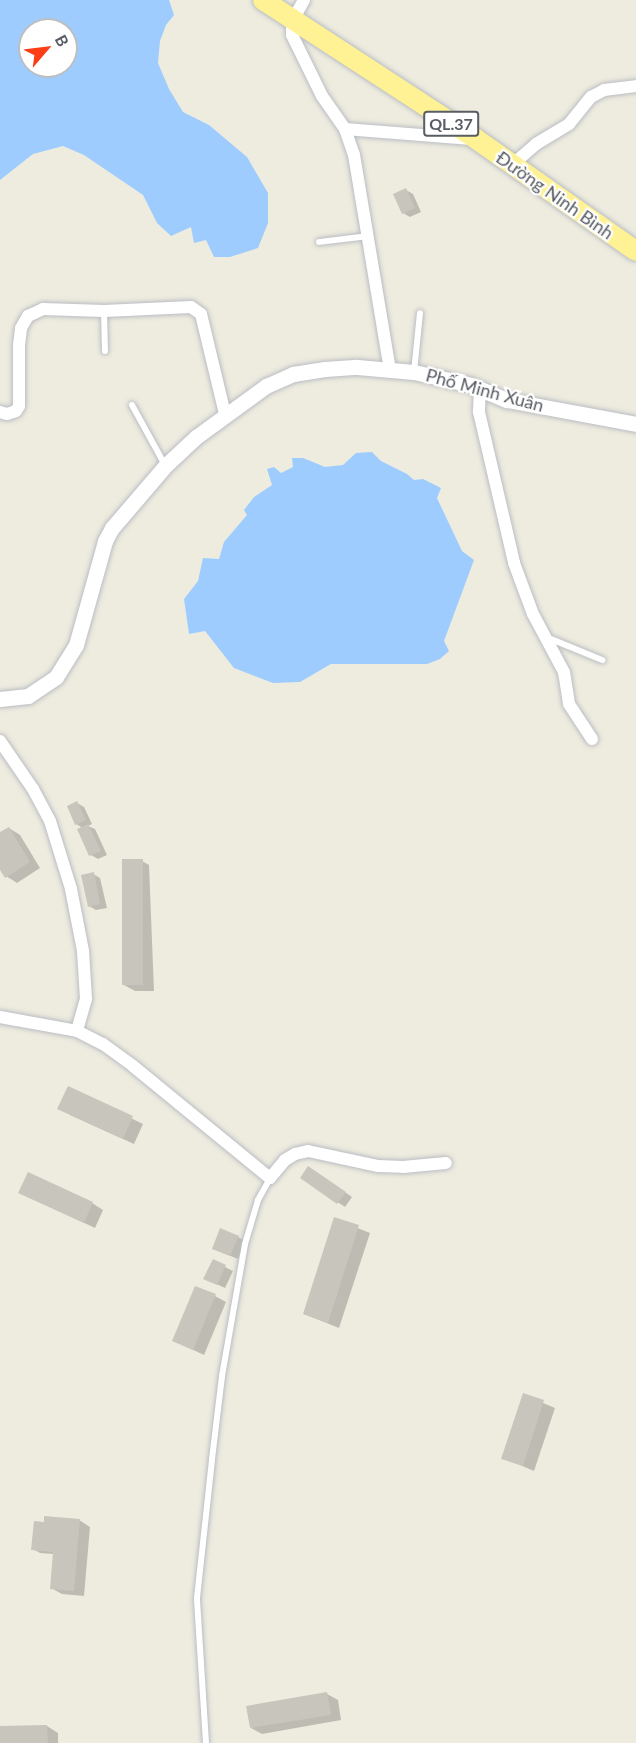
<!DOCTYPE html>
<meta charset="utf-8">
<style>
body{margin:0}
#map{position:relative;width:636px;height:1743px;overflow:hidden;background:#eeecdf;font-family:Lato,sans-serif}
div>[style]{position:absolute}
[style*='--x']{left:calc(var(--x)*1px);top:calc(var(--y)*1px);width:calc(var(--w)*1px);rotate:calc(var(--a)*1deg)}
.water>*{inset:0;background:#9eccff}
.shadow>*{inset:0;background:#0003}
.building>*{inset:0;background:#c8c5bc}
.roads{filter:drop-shadow(0 0 2px #babdc3) drop-shadow(0 0 2px #babdc3)}
.service>*{height:6px;margin:-3px;padding:0 3px;transform-origin:3px;border-radius:3px;background:#fff}
.minor>*{height:12px;margin:-6px;padding:0 6px;transform-origin:6px;border-radius:6px;background:#fff}
.tertiary>*{height:15px;margin:-7.5px;padding:0 7.5px;transform-origin:7.5px;border-radius:7.5px;background:#fff}
.trunk>*{height:20px;margin:-10px;padding:0 10px;transform-origin:10px;border-radius:10px;background:#fff294}
span{translate:-50% -50%;white-space:nowrap;text-align:center;line-height:1.15;-webkit-text-stroke:4.5px #fff;paint-order:stroke}
.shield-label span{padding:2px 4px;background:#fff;border:2px solid;border-radius:4px;-webkit-text-stroke-width:0}
.shield-label{font-size:16px;color:#585c63;font-weight:700}
.street-label{font-size:18px;color:#585c63}
.north{position:absolute;left:18px;top:18px;width:60px;height:60px;box-sizing:border-box;background:#fff;border:2px solid #bcbec1;border-radius:50%;rotate:62deg;font-size:16px;font-weight:700;line-height:24px;text-align:center;color:#585c63}
.north::after{content:'';display:block;margin:auto;width:21px;height:27px;background:#fb3e18;clip-path:polygon(50% 0,100% 100%,50% 72%,0 100%)}
</style>
<div id="map">
<div class="water">
<i style="clip-path:polygon(evenodd,0 0,169px 0,174px 15px,166px 25px,160px 41px,158px 63px,169px 89px,183px 112px,209px 125px,247px 157px,268px 193px,268px 223px,258px 248px,230px 257px,214px 257px,206px 240px,194px 243px,191px 227px,171px 236px,157px 223px,143px 195px,84px 155px,63px 146px,33px 154px,0 180px,0 0,30px 30px,66px 30px,66px 66px,30px 66px,30px 30px)"></i>
<i style="clip-path:polygon(372px 452px,381px 461px,407px 474px,414px 480px,423px 479px,441px 488px,437px 498px,462px 551px,474px 560px,444px 641px,449px 651px,440px 659px,427px 664px,331px 664px,300px 682px,273px 683px,234px 668px,205px 631px,189px 634px,184px 599px,198px 581px,203px 558px,219px 559px,224px 542px,247px 515px,244px 510px,254px 497px,272px 485px,267px 469px,274px 467px,281px 473px,293px 467px,292px 458px,303px 458px,325px 467px,343px 465px,356px 453px)"></i>
</div>
<div class="shadow">
<i style="clip-path:polygon(406px 190px,413px 194px,421px 212px,410px 217px,403px 213px)"></i>
<i style="clip-path:polygon(77px 803px,84px 807px,92px 824px,88px 826px,95px 829px,107px 855px,98px 859px,91px 855px,83px 828px,76px 824px)"></i>
<i style="clip-path:polygon(9px 828px,20px 835px,40px 868px,17px 883px,6px 876px,0 867px,0 834px)"></i>
<i style="clip-path:polygon(142px 861px,149px 865px,154px 991px,135px 991px,124px 985px)"></i>
<i style="clip-path:polygon(93px 874px,100px 878px,107px 908px,96px 910px,89px 906px)"></i>
<i style="clip-path:polygon(69px 1088px,143px 1124px,134px 1144px,70px 1115px)"></i>
<i style="clip-path:polygon(316px 1172px,352px 1197px,345px 1207px,302px 1178px)"></i>
<i style="clip-path:polygon(31px 1198px,92px 1203px,103px 1210px,95px 1228px)"></i>
<i style="clip-path:polygon(335px 1219px,370px 1233px,339px 1328px,304px 1314px)"></i>
<i style="clip-path:polygon(238px 1237px,245px 1241px,238px 1259px,221px 1252px)"></i>
<i style="clip-path:polygon(213px 1261px,233px 1271px,225px 1288px,212px 1282px)"></i>
<i style="clip-path:polygon(215px 1296px,226px 1302px,204px 1355px,174px 1341px)"></i>
<i style="clip-path:polygon(524px 1395px,555px 1408px,534px 1471px,503px 1458px)"></i>
<i style="clip-path:polygon(79px 1520px,90px 1527px,84px 1596px,62px 1594px,51px 1588px,54px 1554px,40px 1553px,33px 1549px)"></i>
<i style="clip-path:polygon(327px 1694px,338px 1700px,341px 1720px,262px 1734px,251px 1728px)"></i>
<i style="clip-path:polygon(47px 1726px,58px 1733px,58px 1743px,0 1743px,0 1727px)"></i>
</div>
<div class="building">
<i style="clip-path:polygon(406px 188px,415px 208px,402px 214px,393px 194px)"></i>
<i style="clip-path:polygon(77px 801px,86px 820px,75px 825px,67px 806px)"></i>
<i style="clip-path:polygon(88px 824px,101px 851px,89px 856px,77px 829px)"></i>
<i style="clip-path:polygon(9px 827px,30px 862px,5px 878px,0 870px,0 832px)"></i>
<i style="clip-path:polygon(122px 859px,143px 859px,143px 985px,122px 985px)"></i>
<i style="clip-path:polygon(94px 872px,100px 904px,88px 907px,81px 875px)"></i>
<i style="clip-path:polygon(68px 1086px,133px 1116px,123px 1139px,57px 1109px)"></i>
<i style="clip-path:polygon(308px 1166px,346px 1192px,337px 1204px,300px 1178px)"></i>
<i style="clip-path:polygon(28px 1172px,93px 1202px,84px 1223px,18px 1193px)"></i>
<i style="clip-path:polygon(334px 1217px,359px 1225px,328px 1323px,303px 1314px)"></i>
<i style="clip-path:polygon(220px 1228px,239px 1236px,230px 1256px,212px 1249px)"></i>
<i style="clip-path:polygon(213px 1259px,226px 1265px,217px 1285px,203px 1279px)"></i>
<i style="clip-path:polygon(195px 1286px,216px 1294px,193px 1350px,172px 1341px)"></i>
<i style="clip-path:polygon(523px 1393px,544px 1400px,523px 1466px,501px 1459px)"></i>
<i style="clip-path:polygon(44px 1516px,80px 1519px,74px 1591px,50px 1589px,53px 1552px,31px 1550px,34px 1521px,44px 1522px)"></i>
<i style="clip-path:polygon(327px 1692px,331px 1715px,250px 1728px,246px 1706px)"></i>
<i style="clip-path:polygon(47px 1725px,48px 1743px,0 1743px,0 1726px)"></i>
</div>
<div class="roads">
<div class="service">
<i style="--x:319;--y:242;--w:49;--a:-7"></i>
<i style="--x:104;--y:311;--w:40;--a:88.6"></i>
<i style="--x:414;--y:372;--w:59;--a:-84.2"></i>
<i style="--x:132;--y:405;--w:68;--a:61.2"></i>
<i style="--x:546;--y:637;--w:61;--a:22.3"></i>
<i style="--x:206;--y:1743;--w:145;--a:-93.6"></i>
<i style="--x:197;--y:1598;--w:140;--a:-83.8"></i>
<i style="--x:212;--y:1459;--w:84;--a:-83.1"></i>
<i style="--x:222;--y:1376;--w:134;--a:-80.1"></i>
<i style="--x:245;--y:1244;--w:46;--a:-73.5"></i>
<i style="--x:258;--y:1200;--w:25;--a:-61"></i>
</div>
<div class="minor">
<i style="--x:304;--y:0;--w:25;--a:119"></i>
<i style="--x:292;--y:22;--w:13;--a:90"></i>
<i style="--x:292;--y:35;--w:68;--a:63.8"></i>
<i style="--x:322;--y:96;--w:40;--a:55.1"></i>
<i style="--x:345;--y:129;--w:28;--a:71"></i>
<i style="--x:354;--y:155;--w:219;--a:80.5"></i>
<i style="--x:345;--y:129;--w:127;--a:4.5"></i>
<i style="--x:512;--y:165;--w:32;--a:-41"></i>
<i style="--x:536;--y:144;--w:39;--a:-31"></i>
<i style="--x:569;--y:124;--w:35;--a:-51"></i>
<i style="--x:591;--y:97;--w:15;--a:-28"></i>
<i style="--x:604;--y:90;--w:32;--a:-7"></i>
<i style="--x:480;--y:390;--w:22;--a:93"></i>
<i style="--x:479;--y:412;--w:155;--a:76.9"></i>
<i style="--x:514;--y:563;--w:54;--a:69.6"></i>
<i style="--x:533;--y:614;--w:66;--a:61.9"></i>
<i style="--x:564;--y:672;--w:32;--a:81"></i>
<i style="--x:569;--y:704;--w:42;--a:56.7"></i>
<i style="--x:0;--y:412;--w:7;--a:16"></i>
<i style="--x:7;--y:414;--w:9;--a:-18"></i>
<i style="--x:16;--y:411;--w:6;--a:-59"></i>
<i style="--x:19;--y:406;--w:61;--a:-90"></i>
<i style="--x:19;--y:345;--w:17;--a:-83"></i>
<i style="--x:21;--y:328;--w:14;--a:-60"></i>
<i style="--x:28;--y:316;--w:17;--a:-25"></i>
<i style="--x:43;--y:309;--w:61;--a:1.9"></i>
<i style="--x:104;--y:311;--w:87;--a:-2.6"></i>
<i style="--x:191;--y:307;--w:12;--a:35"></i>
<i style="--x:201;--y:314;--w:103;--a:76.5"></i>
<i style="--x:0;--y:741;--w:58;--a:55.5"></i>
<i style="--x:33;--y:789;--w:36;--a:62"></i>
<i style="--x:50;--y:821;--w:71;--a:72.8"></i>
<i style="--x:71;--y:889;--w:63;--a:79"></i>
<i style="--x:83;--y:951;--w:48;--a:86.4"></i>
<i style="--x:86;--y:999;--w:33;--a:106"></i>
<i style="--x:0;--y:1017;--w:78;--a:10.3"></i>
<i style="--x:77;--y:1031;--w:29;--a:27"></i>
<i style="--x:103;--y:1044;--w:37;--a:36"></i>
<i style="--x:133;--y:1066;--w:177;--a:39.3"></i>
<i style="--x:270;--y:1178;--w:23;--a:-50"></i>
<i style="--x:285;--y:1160;--w:12;--a:-31"></i>
<i style="--x:295;--y:1154;--w:13;--a:-13"></i>
<i style="--x:308;--y:1151;--w:72;--a:12.1"></i>
<i style="--x:378;--y:1166;--w:25;--a:2"></i>
<i style="--x:403;--y:1167;--w:43;--a:-5.3"></i>
</div>
<div class="tertiary">
<i style="--x:0;--y:699;--w:28;--a:-6"></i>
<i style="--x:28;--y:696;--w:34;--a:-34"></i>
<i style="--x:56;--y:677;--w:38;--a:-58"></i>
<i style="--x:76;--y:645;--w:108;--a:-74.4"></i>
<i style="--x:105;--y:541;--w:15;--a:-62"></i>
<i style="--x:112;--y:528;--w:83;--a:-49.4"></i>
<i style="--x:166;--y:465;--w:41;--a:-43"></i>
<i style="--x:196;--y:437;--w:87;--a:-36.1"></i>
<i style="--x:266;--y:386;--w:30;--a:-24"></i>
<i style="--x:293;--y:374;--w:32;--a:-9"></i>
<i style="--x:325;--y:369;--w:32;--a:-4"></i>
<i style="--x:357;--y:367;--w:57;--a:5"></i>
<i style="--x:414;--y:372;--w:58;--a:12.8"></i>
<i style="--x:471;--y:385;--w:39;--a:23"></i>
<i style="--x:507;--y:400;--w:131;--a:10.5"></i>
</div>
<div class="trunk">
<i style="--x:263;--y:0;--w:254;--a:33.1"></i>
<i style="--x:476;--y:139;--w:195;--a:35"></i>
</div>
</div>
<div class="shield-label">
<span style="left:451px;top:124px">QL.37</span>
</div>
<div class="street-label">
<span style="left:555px;top:195px;rotate:35deg">Đường Ninh Bình</span>
<span style="left:485px;top:390px;rotate:15deg">Phố Minh Xuân</span>
</div>
<div class="north">B</div>
</div>
